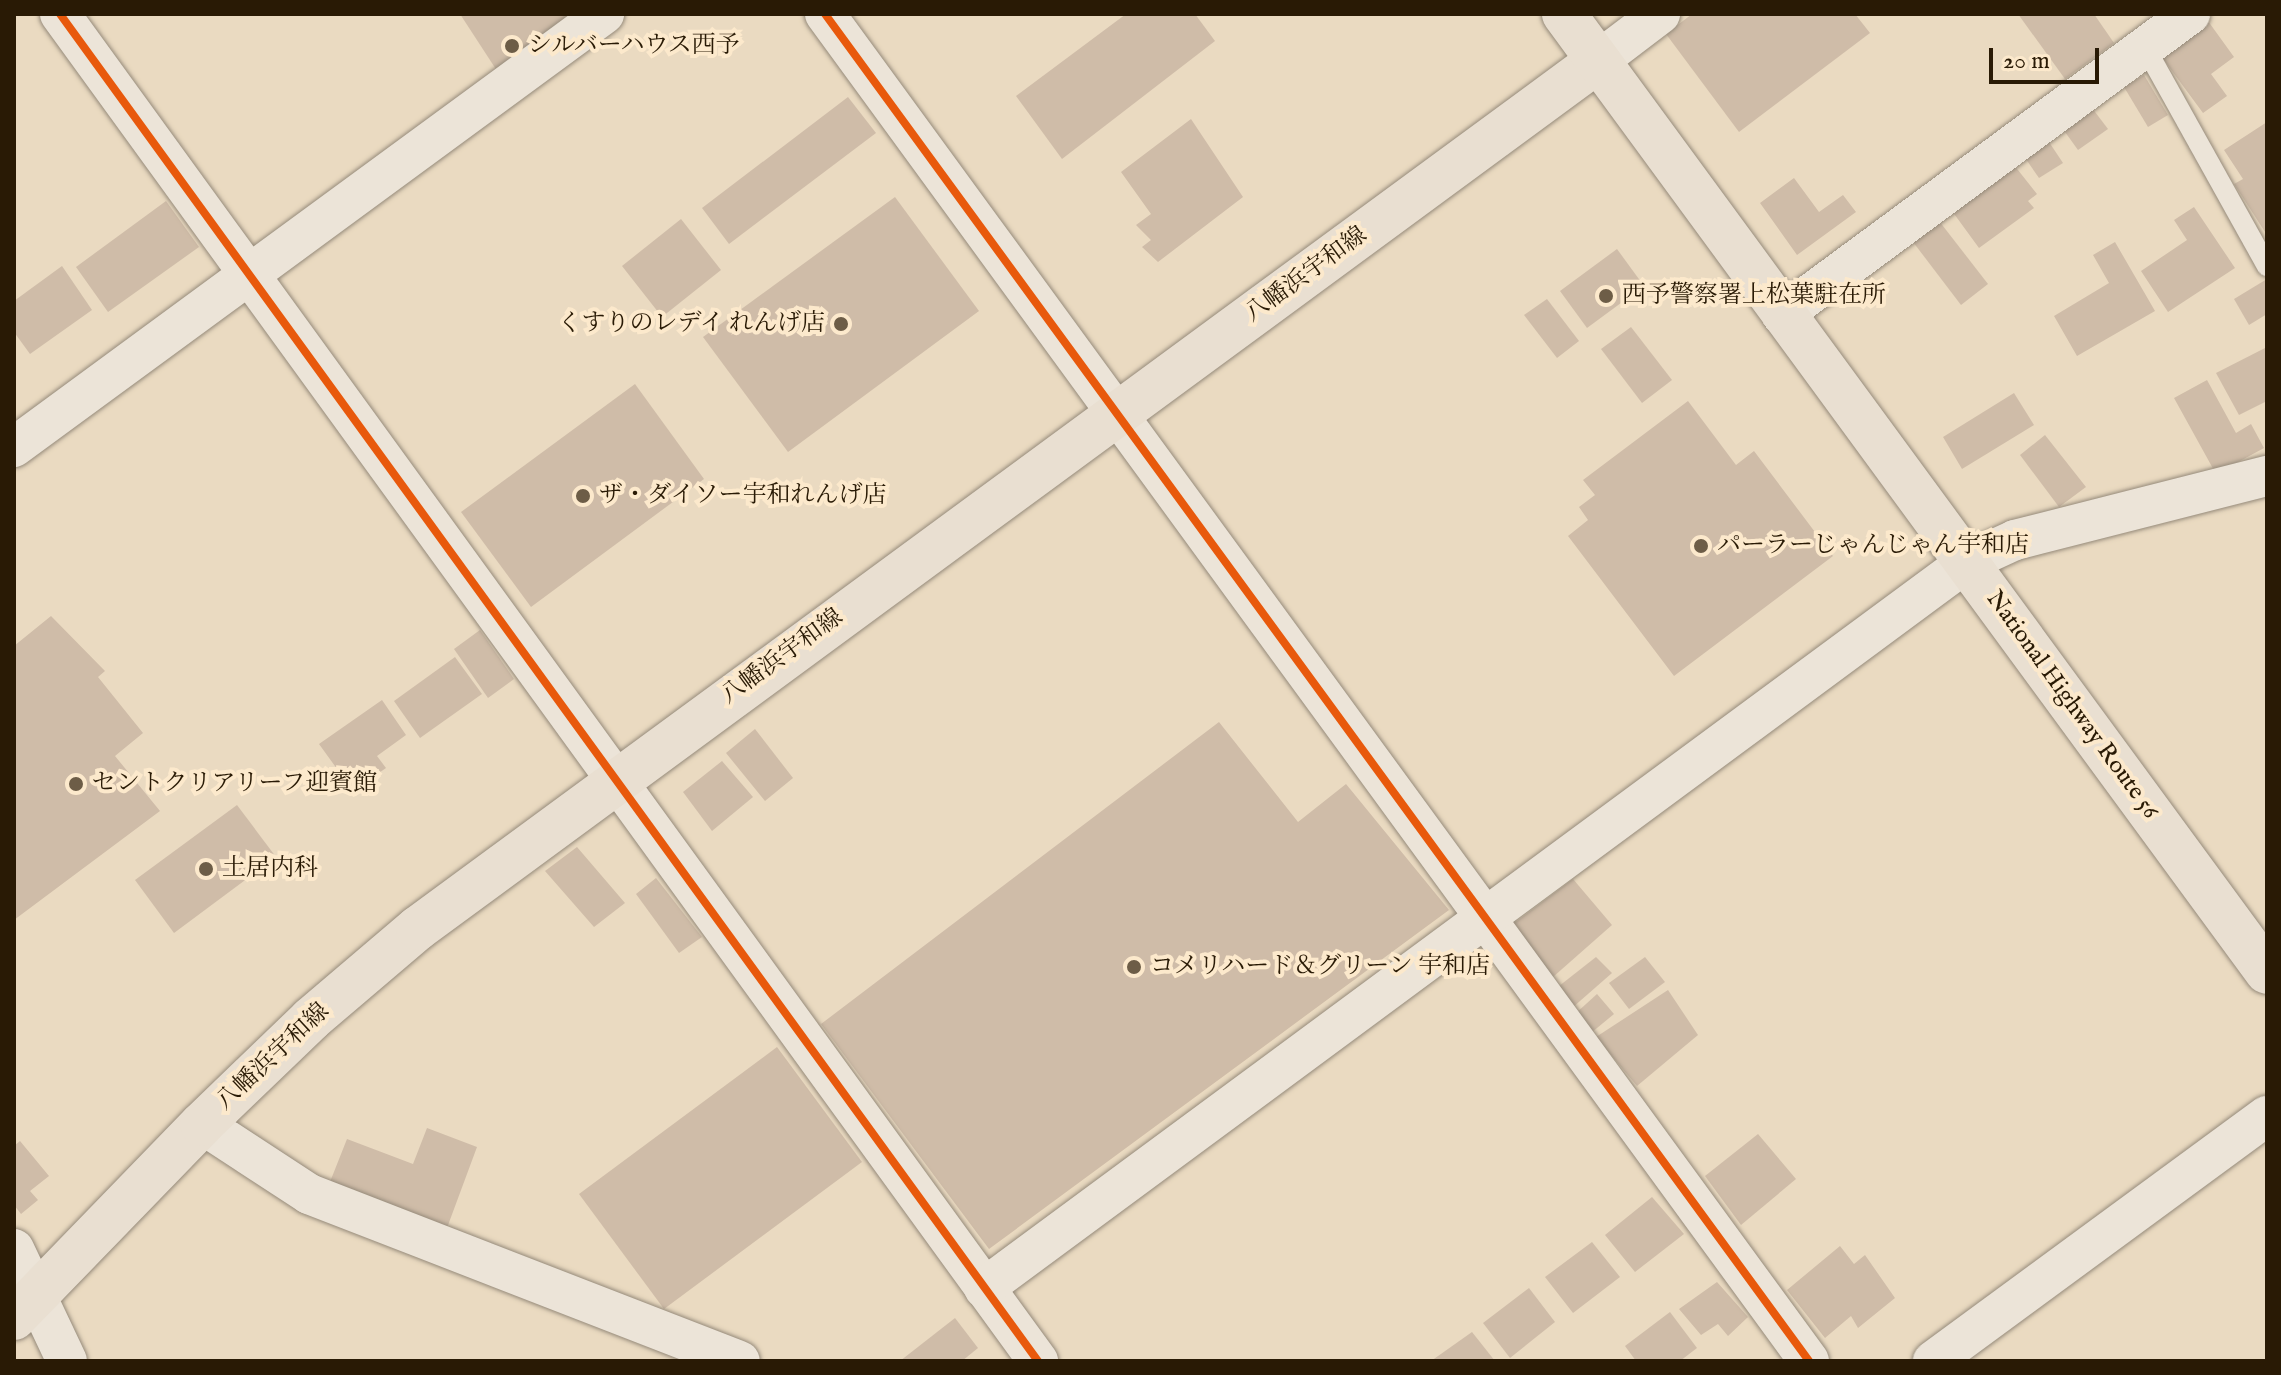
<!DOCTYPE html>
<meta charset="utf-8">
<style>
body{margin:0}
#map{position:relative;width:2281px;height:1375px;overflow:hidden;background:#eadac1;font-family:"IM FELL English","Noto Serif JP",serif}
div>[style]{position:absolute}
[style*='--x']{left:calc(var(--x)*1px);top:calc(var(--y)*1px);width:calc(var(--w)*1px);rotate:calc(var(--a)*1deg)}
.building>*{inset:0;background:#cfbca8}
.roads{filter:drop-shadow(0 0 2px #958a7a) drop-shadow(0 0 2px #958a7a)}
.lane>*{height:20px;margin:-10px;padding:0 10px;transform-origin:10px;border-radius:10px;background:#ece4d8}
.street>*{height:40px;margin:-20px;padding:0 20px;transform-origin:20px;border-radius:20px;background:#ece4d8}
.primary>*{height:44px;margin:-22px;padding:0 22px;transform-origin:22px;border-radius:22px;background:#e9dfd1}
.highway>*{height:44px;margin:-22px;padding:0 22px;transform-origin:22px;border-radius:22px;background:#e9dfd1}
.cycleway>*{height:8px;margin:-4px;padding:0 4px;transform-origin:4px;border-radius:4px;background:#e8590c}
.dots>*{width:22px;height:22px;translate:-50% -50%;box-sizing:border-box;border:4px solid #fce9cc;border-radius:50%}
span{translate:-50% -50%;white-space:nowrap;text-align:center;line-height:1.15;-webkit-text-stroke:8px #fce9cc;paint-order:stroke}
.poi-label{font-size:24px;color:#291a05}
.left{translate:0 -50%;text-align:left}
.right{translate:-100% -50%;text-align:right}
.street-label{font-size:24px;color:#291a05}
.frame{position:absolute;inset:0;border:16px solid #291a05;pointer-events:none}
.scale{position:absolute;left:1989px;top:48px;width:110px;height:36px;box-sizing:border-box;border:4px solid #291a05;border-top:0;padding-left:10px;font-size:24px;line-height:28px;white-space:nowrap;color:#291a05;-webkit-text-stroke:6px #fce9cc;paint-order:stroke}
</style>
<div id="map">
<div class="building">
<i style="clip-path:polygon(460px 14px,585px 14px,501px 77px)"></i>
<i style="clip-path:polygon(1126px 14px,1195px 14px,1215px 41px,1062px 159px,1016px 96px)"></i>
<i style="clip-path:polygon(1692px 14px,1855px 14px,1870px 33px,1739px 132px,1666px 34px)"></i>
<i style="clip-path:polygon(2018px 14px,2094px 14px,2114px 43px,2065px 79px)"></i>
<i style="clip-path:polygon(2208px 21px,2234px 57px,2211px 74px,2227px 96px,2203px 113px,2161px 56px)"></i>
<i style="clip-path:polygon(2144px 75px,2168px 115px,2148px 127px,2124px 87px)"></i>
<i style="clip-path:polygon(848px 97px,876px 133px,729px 244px,702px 208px)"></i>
<i style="clip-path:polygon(2089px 104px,2108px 129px,2078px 150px,2060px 125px)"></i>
<i style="clip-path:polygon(1191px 119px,1243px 197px,1158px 262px,1142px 247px,1151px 240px,1136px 225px,1151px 214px,1121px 172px)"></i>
<i style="clip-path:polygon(2267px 122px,2267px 235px,2234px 184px,2243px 179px,2224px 150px)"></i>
<i style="clip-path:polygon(2045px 136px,2063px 163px,2039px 178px,2021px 152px)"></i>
<i style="clip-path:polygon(2014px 165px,2037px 194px,2028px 201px,2034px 208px,1979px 248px,1952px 211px)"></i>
<i style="clip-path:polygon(1794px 178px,1819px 212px,1843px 195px,1856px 212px,1797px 255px,1760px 203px)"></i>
<i style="clip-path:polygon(895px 197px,979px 311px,788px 452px,703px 337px)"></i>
<i style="clip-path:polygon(166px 201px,199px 247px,108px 312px,76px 267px)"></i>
<i style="clip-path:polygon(2194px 207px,2235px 268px,2168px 312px,2141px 271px,2187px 240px,2174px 220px)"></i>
<i style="clip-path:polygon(1936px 217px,1988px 284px,1961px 305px,1910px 238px)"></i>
<i style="clip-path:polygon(681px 219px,721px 270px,662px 317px,622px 266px)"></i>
<i style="clip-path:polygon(2115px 242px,2155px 311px,2077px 356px,2054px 316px,2109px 283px,2093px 255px)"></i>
<i style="clip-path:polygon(1617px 249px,1644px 286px,1587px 328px,1560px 291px)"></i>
<i style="clip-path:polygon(62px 266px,92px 310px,30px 354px,14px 332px,14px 301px)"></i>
<i style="clip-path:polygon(2267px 279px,2267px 314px,2249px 325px,2234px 299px)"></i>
<i style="clip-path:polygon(1547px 299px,1579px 341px,1557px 358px,1524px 315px)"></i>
<i style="clip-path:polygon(1631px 327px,1672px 380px,1642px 403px,1601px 349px)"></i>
<i style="clip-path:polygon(2267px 347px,2267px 401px,2239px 415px,2216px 373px)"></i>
<i style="clip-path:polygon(2207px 380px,2236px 433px,2251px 424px,2264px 448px,2216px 474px,2174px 398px)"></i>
<i style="clip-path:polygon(635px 384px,704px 479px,531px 607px,461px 512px)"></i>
<i style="clip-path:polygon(2014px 393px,2034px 425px,1962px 469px,1943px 437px)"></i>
<i style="clip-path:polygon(1688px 401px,1736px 465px,1754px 451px,1833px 556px,1674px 676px,1568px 536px,1588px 520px,1579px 507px,1595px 495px,1583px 480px)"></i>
<i style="clip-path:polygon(2045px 435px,2086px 487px,2059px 507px,2020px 455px)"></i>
<i style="clip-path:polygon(51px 616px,105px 671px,98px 677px,143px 733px,115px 756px,160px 811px,14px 920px,14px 646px)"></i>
<i style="clip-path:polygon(480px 630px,514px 679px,488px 698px,454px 649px)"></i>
<i style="clip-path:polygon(455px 657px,482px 694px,420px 738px,394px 701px)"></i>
<i style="clip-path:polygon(382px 700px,406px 735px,377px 756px,386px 768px,353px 791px,319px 744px)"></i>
<i style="clip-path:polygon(1219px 722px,1298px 822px,1346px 784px,1449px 910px,989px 1249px,821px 1024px)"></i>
<i style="clip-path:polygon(755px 729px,793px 778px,765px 801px,726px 753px)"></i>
<i style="clip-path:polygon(722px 761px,753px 797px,712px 831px,683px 792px)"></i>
<i style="clip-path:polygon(237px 805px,276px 857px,174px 933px,135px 880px)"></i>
<i style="clip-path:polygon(577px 847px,625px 903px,594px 927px,545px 871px)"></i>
<i style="clip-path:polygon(656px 878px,702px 937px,679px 953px,636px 894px)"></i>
<i style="clip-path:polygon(1573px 879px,1612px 925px,1553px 977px,1513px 924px)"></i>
<i style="clip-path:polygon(1596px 957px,1612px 973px,1572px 1008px,1554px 990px)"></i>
<i style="clip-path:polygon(1645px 957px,1665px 982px,1629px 1009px,1609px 983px)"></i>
<i style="clip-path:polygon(1668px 990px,1698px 1035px,1637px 1086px,1596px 1037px)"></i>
<i style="clip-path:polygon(1597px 994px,1614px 1014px,1591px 1033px,1575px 1014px)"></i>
<i style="clip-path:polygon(777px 1047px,862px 1162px,664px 1309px,579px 1194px)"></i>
<i style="clip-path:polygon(427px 1128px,477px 1147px,444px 1236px,326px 1192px,347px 1139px,413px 1164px)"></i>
<i style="clip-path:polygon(1758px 1134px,1796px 1179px,1741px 1225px,1705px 1176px)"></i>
<i style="clip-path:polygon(20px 1141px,49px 1176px,30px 1191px,38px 1200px,21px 1214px,14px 1205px,14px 1146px)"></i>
<i style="clip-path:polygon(1652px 1197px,1684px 1234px,1635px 1272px,1605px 1235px)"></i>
<i style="clip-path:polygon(1592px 1242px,1620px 1277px,1573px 1313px,1545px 1277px)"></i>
<i style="clip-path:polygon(1840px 1246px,1854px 1264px,1865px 1255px,1895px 1298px,1858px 1328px,1851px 1316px,1825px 1338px,1787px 1290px)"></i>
<i style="clip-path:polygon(1717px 1282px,1748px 1317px,1728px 1336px,1718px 1324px,1701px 1335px,1679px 1309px)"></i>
<i style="clip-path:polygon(1529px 1288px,1555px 1322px,1510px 1358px,1483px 1323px)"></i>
<i style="clip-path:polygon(1670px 1312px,1697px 1348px,1680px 1361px,1636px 1361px,1625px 1346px)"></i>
<i style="clip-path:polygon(955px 1318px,978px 1348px,962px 1361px,900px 1361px)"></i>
<i style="clip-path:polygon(1472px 1332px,1495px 1361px,1431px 1361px)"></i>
</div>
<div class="roads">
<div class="lane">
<i style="--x:2145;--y:47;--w:251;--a:60.9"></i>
</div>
<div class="street">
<i style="--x:60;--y:14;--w:1665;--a:54.02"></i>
<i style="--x:825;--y:14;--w:1668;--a:53.85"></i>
<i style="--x:1598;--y:61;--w:78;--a:-37.2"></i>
<i style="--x:1782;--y:315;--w:507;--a:-36.42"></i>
<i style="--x:14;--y:447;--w:732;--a:-36.27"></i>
<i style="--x:202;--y:1124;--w:128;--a:33.2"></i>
<i style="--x:309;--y:1194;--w:462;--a:21.2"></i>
<i style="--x:14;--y:1249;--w:124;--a:64.7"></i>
<i style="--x:984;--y:1288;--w:1222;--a:-36.45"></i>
<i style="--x:1967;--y:562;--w:53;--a:-24.6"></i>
<i style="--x:2015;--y:540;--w:260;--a:-14.3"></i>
<i style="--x:1933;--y:1361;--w:414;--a:-36.3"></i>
</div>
<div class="primary">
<i style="--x:14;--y:1318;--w:270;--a:-45.9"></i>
<i style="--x:202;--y:1124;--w:151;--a:-43.9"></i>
<i style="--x:311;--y:1019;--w:140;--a:-40.4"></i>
<i style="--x:418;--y:928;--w:1464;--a:-36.31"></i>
</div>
<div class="highway">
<i style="--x:1564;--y:14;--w:1188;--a:53.73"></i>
</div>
</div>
<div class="cycleway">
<i style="--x:60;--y:14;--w:1665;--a:54.02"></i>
<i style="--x:825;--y:14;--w:1668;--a:53.85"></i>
</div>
<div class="dots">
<i style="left:512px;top:46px;background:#6d5d47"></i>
<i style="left:1606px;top:296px;background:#6d5d47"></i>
<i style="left:841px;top:324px;background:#6d5d47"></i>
<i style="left:583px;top:496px;background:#6d5d47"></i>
<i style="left:1701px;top:546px;background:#6d5d47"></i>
<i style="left:76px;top:784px;background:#6d5d47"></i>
<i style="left:206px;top:869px;background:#6d5d47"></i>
<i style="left:1134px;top:967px;background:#6d5d47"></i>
</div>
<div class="poi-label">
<span class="left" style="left:528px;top:46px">シルバーハウス西予</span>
<span class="left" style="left:1622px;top:296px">西予警察署上松葉駐在所</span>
<span class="right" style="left:825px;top:324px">くすりのレデイ れんげ店</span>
<span class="left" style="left:599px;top:496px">ザ・ダイソー宇和れんげ店</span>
<span class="left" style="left:1717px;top:546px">パーラーじゃんじゃん宇和店</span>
<span class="left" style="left:92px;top:784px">セントクリアリーフ迎賓館</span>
<span class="left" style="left:222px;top:869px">土居内科</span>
<span class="left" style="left:1150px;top:967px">コメリハード＆グリーン 宇和店</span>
</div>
<div class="street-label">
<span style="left:1306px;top:275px;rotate:-36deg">八幡浜宇和線</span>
<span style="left:782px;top:657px;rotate:-36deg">八幡浜宇和線</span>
<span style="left:2072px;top:705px;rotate:54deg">National Highway Route 56</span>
<span style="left:273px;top:1057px;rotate:-43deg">八幡浜宇和線</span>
</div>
<div class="frame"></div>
<div class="scale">20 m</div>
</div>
